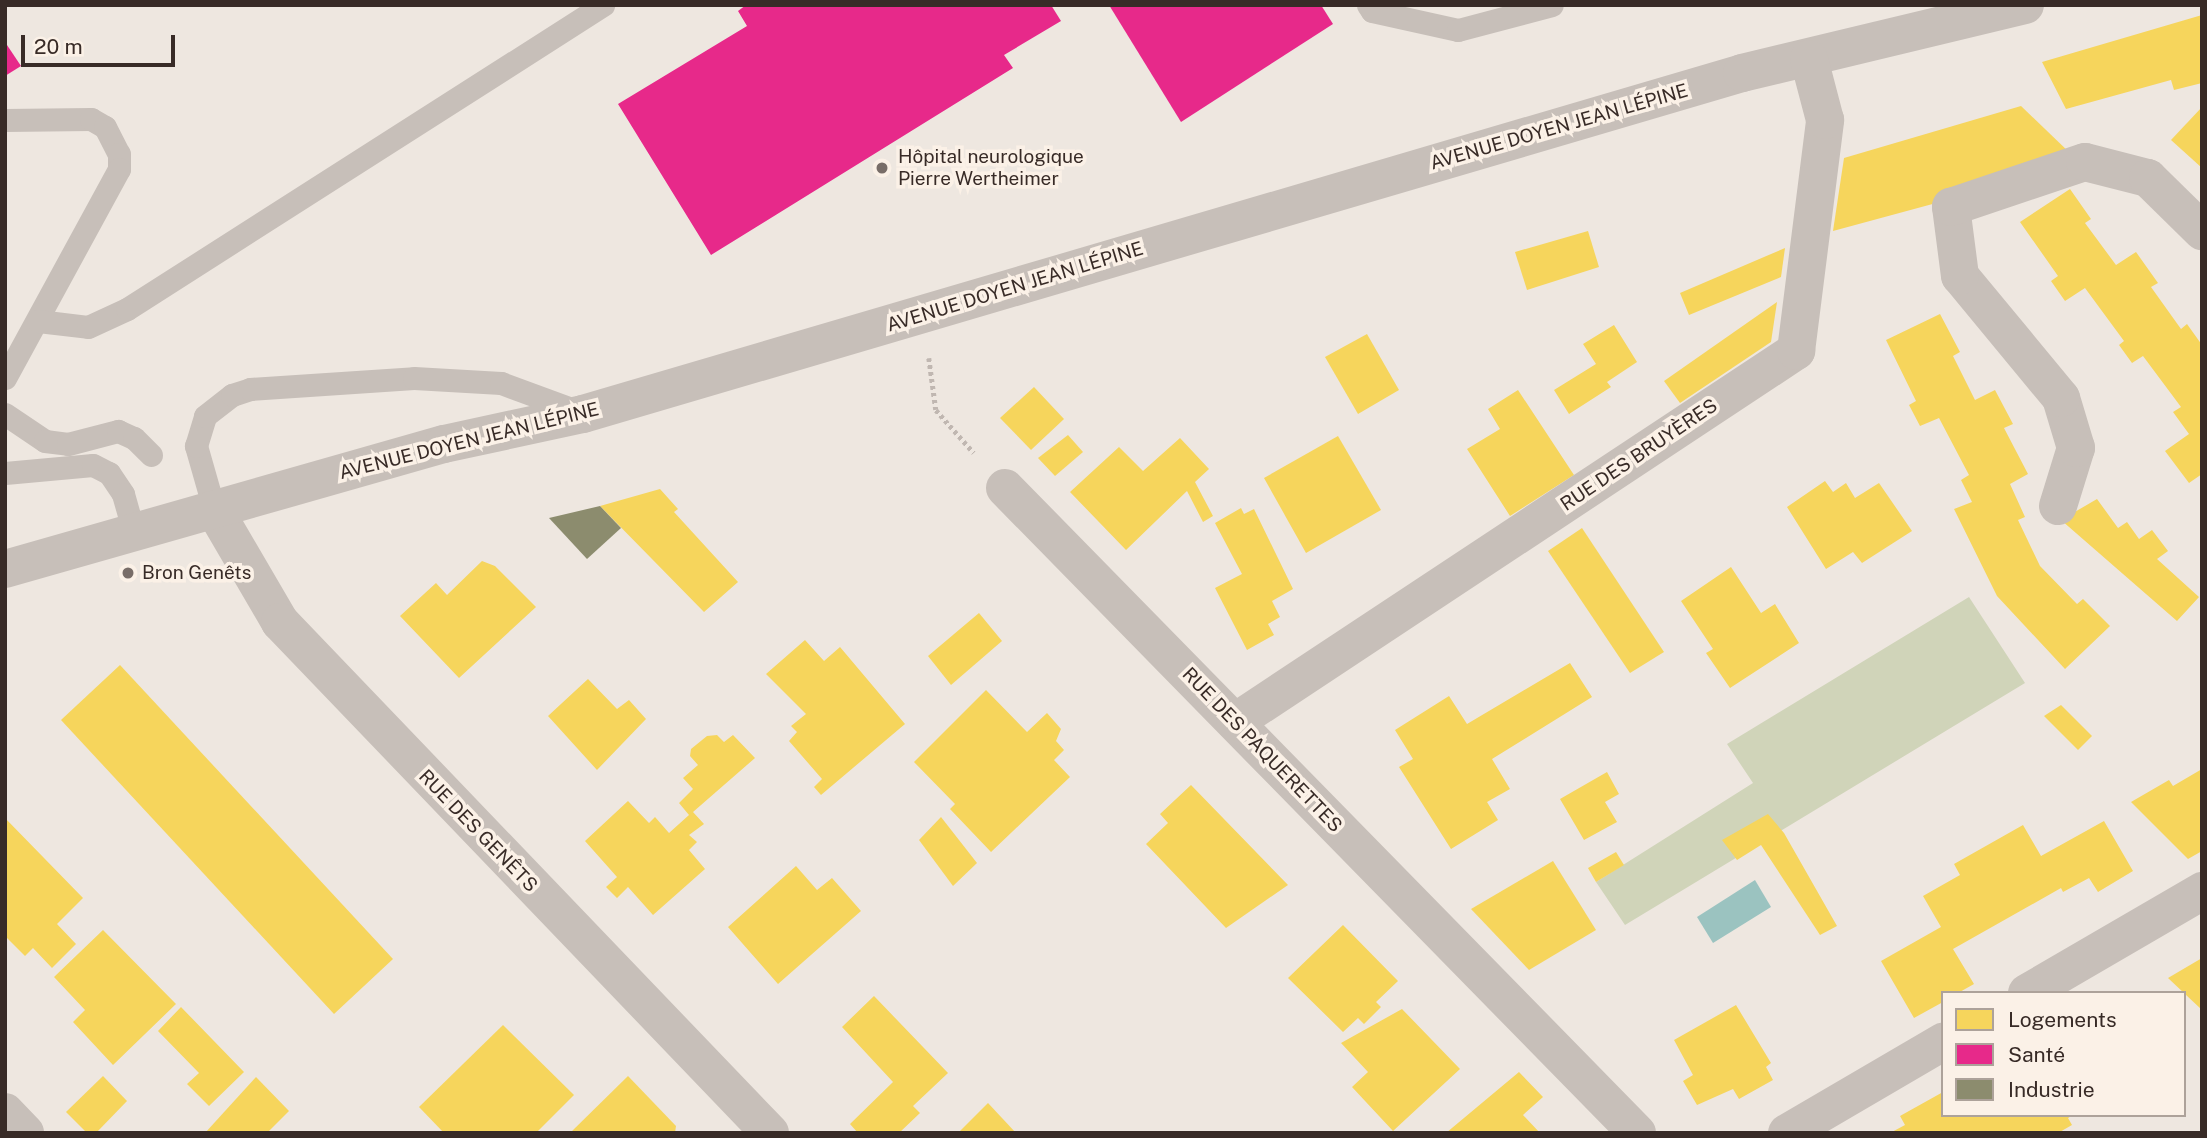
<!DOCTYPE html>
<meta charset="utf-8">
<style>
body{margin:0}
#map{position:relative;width:2207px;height:1138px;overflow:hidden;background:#eee7e0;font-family:"Public Sans",sans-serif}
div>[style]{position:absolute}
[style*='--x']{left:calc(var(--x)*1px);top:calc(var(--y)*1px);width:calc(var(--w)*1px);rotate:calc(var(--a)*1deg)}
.green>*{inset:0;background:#d0d4b9}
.water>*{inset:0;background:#9bc3c0}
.homes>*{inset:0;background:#f6d55c}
.health>*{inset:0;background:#e7298a}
.industry>*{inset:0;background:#8c8c6e}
.path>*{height:4.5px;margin-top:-2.25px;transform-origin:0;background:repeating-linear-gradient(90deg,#c0b7b1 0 3.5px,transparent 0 7px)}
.service>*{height:23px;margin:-11.5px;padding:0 11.5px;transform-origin:11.5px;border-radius:11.5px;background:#c7bfb9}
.minor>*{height:38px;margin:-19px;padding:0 19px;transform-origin:19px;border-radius:19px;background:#c7bfb9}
.dots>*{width:19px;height:19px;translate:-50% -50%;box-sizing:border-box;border:4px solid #fbf1e7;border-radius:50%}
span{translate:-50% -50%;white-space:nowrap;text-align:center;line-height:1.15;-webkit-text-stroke:7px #fbf1e7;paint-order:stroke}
.street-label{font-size:19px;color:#382b27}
.poi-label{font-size:19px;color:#382b27}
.left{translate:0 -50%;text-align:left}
.frame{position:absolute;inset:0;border:7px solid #382b27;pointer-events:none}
.legend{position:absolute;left:1941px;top:991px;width:245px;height:126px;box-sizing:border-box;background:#fbf1e7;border:2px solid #ada29a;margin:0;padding:9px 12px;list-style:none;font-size:21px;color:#382b27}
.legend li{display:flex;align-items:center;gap:14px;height:35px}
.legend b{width:35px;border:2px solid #ada29a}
.scale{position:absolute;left:21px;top:35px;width:154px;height:32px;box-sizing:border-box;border:4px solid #382b27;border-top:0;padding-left:9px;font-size:21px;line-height:24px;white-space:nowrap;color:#382b27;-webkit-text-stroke:5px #fbf1e7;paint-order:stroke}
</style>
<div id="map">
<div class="green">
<i style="clip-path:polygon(1969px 597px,2025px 683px,1625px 925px,1596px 882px,1753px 783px,1727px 744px)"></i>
</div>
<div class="water">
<i style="clip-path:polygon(1755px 880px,1771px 907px,1713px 943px,1697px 917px)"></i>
</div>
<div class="homes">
<i style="clip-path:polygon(2202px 15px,2202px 83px,2174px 90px,2171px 80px,2066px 109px,2042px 62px)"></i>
<i style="clip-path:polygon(2021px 106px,2071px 154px,2058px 170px,1833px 231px,1844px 158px)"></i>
<i style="clip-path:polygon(2202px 107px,2202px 168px,2171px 140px)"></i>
<i style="clip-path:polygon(2070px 189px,2091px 219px,2085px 223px,2116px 265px,2136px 252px,2158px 283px,2151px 287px,2181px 329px,2187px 324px,2202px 345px,2202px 474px,2189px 483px,2165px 451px,2189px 434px,2173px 412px,2181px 407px,2143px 356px,2132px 363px,2119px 345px,2124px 341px,2085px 288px,2065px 301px,2051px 281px,2058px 276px,2020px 222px)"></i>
<i style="clip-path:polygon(1588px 231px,1599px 267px,1527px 290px,1515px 252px)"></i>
<i style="clip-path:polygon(1785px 248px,1781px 277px,1689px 315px,1680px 293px)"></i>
<i style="clip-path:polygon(1777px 302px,1771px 342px,1680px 403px,1664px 381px)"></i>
<i style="clip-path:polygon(1940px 314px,1960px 352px,1953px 356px,1975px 400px,1995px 390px,2013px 424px,2004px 428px,2028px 474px,2010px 484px,2025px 517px,2018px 520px,2040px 566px,2077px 604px,2083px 599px,2110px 626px,2065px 669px,1997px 596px,1954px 509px,1972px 502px,1961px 480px,1969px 475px,1939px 418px,1920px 426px,1909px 405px,1916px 401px,1886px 340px)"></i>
<i style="clip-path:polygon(1614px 325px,1637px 362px,1607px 382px,1611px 387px,1569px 414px,1554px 390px,1596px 364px,1583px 344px)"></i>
<i style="clip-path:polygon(1367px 334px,1399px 390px,1358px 414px,1325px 357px)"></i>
<i style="clip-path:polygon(1034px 387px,1064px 419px,1031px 450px,1000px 418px)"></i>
<i style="clip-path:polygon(1518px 390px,1574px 475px,1510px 516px,1467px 449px,1500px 429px,1488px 409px)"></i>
<i style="clip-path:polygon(1068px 435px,1083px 452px,1055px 476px,1038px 458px)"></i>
<i style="clip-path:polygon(1338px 436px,1381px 510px,1306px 553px,1264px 478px)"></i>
<i style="clip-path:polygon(1180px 438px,1209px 469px,1195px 482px,1213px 516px,1203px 522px,1187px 491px,1126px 550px,1070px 492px,1119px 447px,1143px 471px)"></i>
<i style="clip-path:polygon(1825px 481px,1833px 492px,1846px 483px,1855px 498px,1879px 483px,1912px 531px,1862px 563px,1853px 552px,1826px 569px,1787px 507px)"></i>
<i style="clip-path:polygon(660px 489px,678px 509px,674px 512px,738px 582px,704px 612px,600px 506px)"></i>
<i style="clip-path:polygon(2097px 499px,2118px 528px,2127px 522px,2139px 539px,2152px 530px,2168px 551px,2157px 559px,2199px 597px,2177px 621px,2061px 520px)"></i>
<i style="clip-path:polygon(1241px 508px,1244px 514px,1254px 509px,1293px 589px,1272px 601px,1280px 617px,1268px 624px,1274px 635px,1247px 650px,1215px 588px,1242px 574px,1215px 523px)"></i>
<i style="clip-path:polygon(1582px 528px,1664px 652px,1630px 673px,1548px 551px)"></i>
<i style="clip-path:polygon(482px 561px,495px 566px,536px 607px,459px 678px,400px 616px,436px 583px,447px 595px)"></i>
<i style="clip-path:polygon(1731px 567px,1761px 613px,1775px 604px,1799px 643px,1730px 688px,1706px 653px,1713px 649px,1681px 601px)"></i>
<i style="clip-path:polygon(979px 613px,1002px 641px,951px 685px,928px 656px)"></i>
<i style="clip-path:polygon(805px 640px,824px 661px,840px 647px,905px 724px,821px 795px,814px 787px,822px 779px,789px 741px,797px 732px,791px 726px,806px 714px,766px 674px)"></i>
<i style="clip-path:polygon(1570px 663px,1592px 697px,1492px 759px,1510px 789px,1487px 802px,1498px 820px,1451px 849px,1399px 767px,1413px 759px,1395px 730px,1449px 696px,1467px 724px)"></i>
<i style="clip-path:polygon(120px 665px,393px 959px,334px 1014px,61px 720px)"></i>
<i style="clip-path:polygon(588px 679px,617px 709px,629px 700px,646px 719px,597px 770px,548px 716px)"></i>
<i style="clip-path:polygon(986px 690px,1027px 732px,1047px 713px,1061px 729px,1056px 741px,1064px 750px,1054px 760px,1070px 777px,991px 852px,950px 809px,955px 804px,914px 762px)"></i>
<i style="clip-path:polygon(2061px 705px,2092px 736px,2078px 750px,2044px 716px)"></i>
<i style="clip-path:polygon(717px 735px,724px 742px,733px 735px,755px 758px,693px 812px,704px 824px,689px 835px,697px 842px,689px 850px,705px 869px,653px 915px,628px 887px,617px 898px,606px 887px,617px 877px,585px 841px,628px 801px,649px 823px,655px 817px,669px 833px,689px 815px,679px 803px,693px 789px,683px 778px,698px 765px,690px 756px,691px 749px,707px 736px)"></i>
<i style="clip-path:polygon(2202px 769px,2202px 851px,2188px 859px,2131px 802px,2169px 780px,2173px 786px)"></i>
<i style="clip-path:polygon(1607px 772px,1619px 794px,1605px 802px,1617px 822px,1584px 840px,1560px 799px)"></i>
<i style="clip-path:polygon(1191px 785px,1288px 885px,1226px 928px,1146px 844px,1168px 823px,1160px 814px)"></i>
<i style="clip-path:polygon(1768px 814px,1784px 833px,1837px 926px,1820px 935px,1761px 845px,1737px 860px,1722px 840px)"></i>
<i style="clip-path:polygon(941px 817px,977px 863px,953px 886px,919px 840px)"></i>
<i style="clip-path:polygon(5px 818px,83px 898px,57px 924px,76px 944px,52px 968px,33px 948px,25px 956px,5px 936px)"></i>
<i style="clip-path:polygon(2104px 821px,2133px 871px,2098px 892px,2089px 878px,2063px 892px,2061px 888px,1953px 949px,1974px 984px,1958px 993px,1943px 993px,1943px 1002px,1914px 1018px,1881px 961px,1941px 927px,1923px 896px,1960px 875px,1954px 864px,2023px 825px,2041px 856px)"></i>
<i style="clip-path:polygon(1616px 852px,1624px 865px,1596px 882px,1588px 868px)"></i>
<i style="clip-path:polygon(1553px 861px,1596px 930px,1529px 970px,1471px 909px)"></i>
<i style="clip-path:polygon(796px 866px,817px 890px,832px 878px,861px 911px,778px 984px,728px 927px)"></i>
<i style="clip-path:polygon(1343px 925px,1398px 981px,1376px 1002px,1381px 1007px,1364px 1024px,1358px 1018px,1343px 1032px,1288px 978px)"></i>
<i style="clip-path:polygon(103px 930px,176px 1004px,113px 1065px,73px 1022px,85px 1010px,54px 977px)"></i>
<i style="clip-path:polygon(2202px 958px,2202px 1010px,2168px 978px)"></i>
<i style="clip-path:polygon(874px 996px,948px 1073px,913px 1106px,920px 1113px,899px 1133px,858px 1133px,850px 1124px,893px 1082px,842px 1027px)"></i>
<i style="clip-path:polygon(1736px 1005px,1771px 1063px,1766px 1067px,1773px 1080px,1739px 1099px,1733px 1089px,1697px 1105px,1683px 1081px,1693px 1075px,1674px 1040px)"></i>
<i style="clip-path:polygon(181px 1007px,244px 1072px,209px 1106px,187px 1084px,199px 1073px,158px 1031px)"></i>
<i style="clip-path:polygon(1402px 1009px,1460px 1069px,1393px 1131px,1352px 1087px,1368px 1072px,1341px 1043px)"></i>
<i style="clip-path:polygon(503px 1025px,574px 1095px,536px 1133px,444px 1133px,419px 1107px)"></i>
<i style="clip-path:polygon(1519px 1072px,1543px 1097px,1523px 1115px,1540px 1133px,1446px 1133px)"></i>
<i style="clip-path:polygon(103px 1076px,127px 1101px,96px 1133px,87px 1133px,66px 1112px)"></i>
<i style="clip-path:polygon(628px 1076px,676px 1126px,675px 1133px,570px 1133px)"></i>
<i style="clip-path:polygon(256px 1077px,289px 1111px,267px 1133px,205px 1133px)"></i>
<i style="clip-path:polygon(1943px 1092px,1943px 1115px,2073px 1115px,2068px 1118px,2072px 1125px,2058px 1133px,1890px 1133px,1905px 1125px,1900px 1116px)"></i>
<i style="clip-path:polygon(988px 1103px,1016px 1133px,958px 1133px)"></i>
</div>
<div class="health">
<i style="clip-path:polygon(746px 5px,1051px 5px,1061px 21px,1004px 55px,1013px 68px,711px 255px,618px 104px,747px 26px,738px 11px)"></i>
<i style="clip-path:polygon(1109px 5px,1321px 5px,1333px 24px,1181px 122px)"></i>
<i style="clip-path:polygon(5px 42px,21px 66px,5px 76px)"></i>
</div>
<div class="industry">
<i style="clip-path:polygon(600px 506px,621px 528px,587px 559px,549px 518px)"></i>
</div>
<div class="path">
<i style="--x:929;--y:358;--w:52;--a:82.3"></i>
<i style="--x:936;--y:410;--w:57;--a:48.5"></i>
</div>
<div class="service">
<i style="--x:1368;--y:5;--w:7;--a:56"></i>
<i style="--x:1372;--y:11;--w:88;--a:12.5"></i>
<i style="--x:1458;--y:30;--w:97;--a:-14.9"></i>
<i style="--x:5;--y:120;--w:86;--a:-0.7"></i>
<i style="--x:91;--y:119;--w:16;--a:30"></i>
<i style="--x:105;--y:127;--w:30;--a:63"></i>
<i style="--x:119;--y:154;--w:15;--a:90"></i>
<i style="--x:119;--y:169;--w:238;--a:118.6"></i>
<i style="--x:38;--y:321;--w:50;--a:6.8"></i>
<i style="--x:88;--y:327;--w:43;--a:-24.8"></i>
<i style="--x:127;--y:309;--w:565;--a:-32.56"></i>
<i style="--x:5;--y:414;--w:48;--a:34"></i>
<i style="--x:45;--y:441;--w:23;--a:7"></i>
<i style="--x:68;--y:444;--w:52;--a:-14.6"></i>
<i style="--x:118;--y:431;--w:17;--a:24"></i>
<i style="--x:134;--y:438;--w:24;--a:45"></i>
<i style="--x:5;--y:473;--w:88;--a:-5.2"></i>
<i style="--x:93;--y:465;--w:18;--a:27"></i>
<i style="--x:109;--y:473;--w:25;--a:56"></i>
<i style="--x:123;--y:494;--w:41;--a:74.2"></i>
<i style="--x:214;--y:509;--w:66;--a:-105.9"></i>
<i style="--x:196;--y:446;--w:31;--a:-73"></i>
<i style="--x:205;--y:416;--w:34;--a:-38"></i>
<i style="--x:232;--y:395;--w:19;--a:-18"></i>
<i style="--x:250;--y:389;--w:164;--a:-3.8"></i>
<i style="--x:414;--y:378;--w:87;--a:3.3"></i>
<i style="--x:501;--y:383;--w:81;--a:20.2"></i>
</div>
<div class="minor">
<i style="--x:1005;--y:488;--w:903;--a:45.58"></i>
<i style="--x:2058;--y:506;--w:61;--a:-72.8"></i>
<i style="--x:2076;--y:448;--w:52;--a:-106.7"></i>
<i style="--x:2061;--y:398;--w:158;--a:-129.6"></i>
<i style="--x:1960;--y:276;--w:70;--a:-97.4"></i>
<i style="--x:1951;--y:207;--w:141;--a:-18.6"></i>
<i style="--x:2085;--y:162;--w:65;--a:14.3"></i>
<i style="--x:2148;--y:178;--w:76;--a:44.5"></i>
<i style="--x:214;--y:509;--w:131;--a:59.7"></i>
<i style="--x:280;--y:622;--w:708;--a:46.2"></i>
<i style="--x:5;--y:569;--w:456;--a:-15.9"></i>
<i style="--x:444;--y:444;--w:142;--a:-12.2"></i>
<i style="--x:583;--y:414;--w:1208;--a:-16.39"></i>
<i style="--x:1742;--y:73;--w:291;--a:-13.5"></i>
<i style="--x:1235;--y:722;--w:673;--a:-33.48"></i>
<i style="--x:1796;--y:351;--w:233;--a:-82.8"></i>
<i style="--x:1825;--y:120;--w:63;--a:-104.7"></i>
<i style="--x:2027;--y:993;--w:203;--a:-30.2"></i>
<i style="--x:5;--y:1112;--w:29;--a:46"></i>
<i style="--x:1787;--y:1133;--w:181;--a:-30.3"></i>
</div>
<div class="dots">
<i style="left:882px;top:168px;background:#786d68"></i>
<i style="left:128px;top:573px;background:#786d68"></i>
</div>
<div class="street-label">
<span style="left:1559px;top:127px;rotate:-16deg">AVENUE DOYEN JEAN LÉPINE</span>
<span style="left:1015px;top:287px;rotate:-17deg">AVENUE DOYEN JEAN LÉPINE</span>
<span style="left:469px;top:441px;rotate:-14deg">AVENUE DOYEN JEAN LÉPINE</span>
<span style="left:1639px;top:455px;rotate:-34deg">RUE DES BRUYÈRES</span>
<span style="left:1262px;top:750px;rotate:46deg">RUE DES PAQUERETTES</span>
<span style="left:478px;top:831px;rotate:46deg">RUE DES GENÊTS</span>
</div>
<div class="poi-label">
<span class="left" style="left:898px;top:168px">Hôpital neurologique<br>Pierre Wertheimer</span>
<span class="left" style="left:142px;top:573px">Bron Genêts</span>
</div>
<div class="frame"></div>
<ul class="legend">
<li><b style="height:19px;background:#f6d55c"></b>Logements</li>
<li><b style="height:19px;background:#e7298a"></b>Santé</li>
<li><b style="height:19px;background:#8c8c6e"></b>Industrie</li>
</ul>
<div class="scale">20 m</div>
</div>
